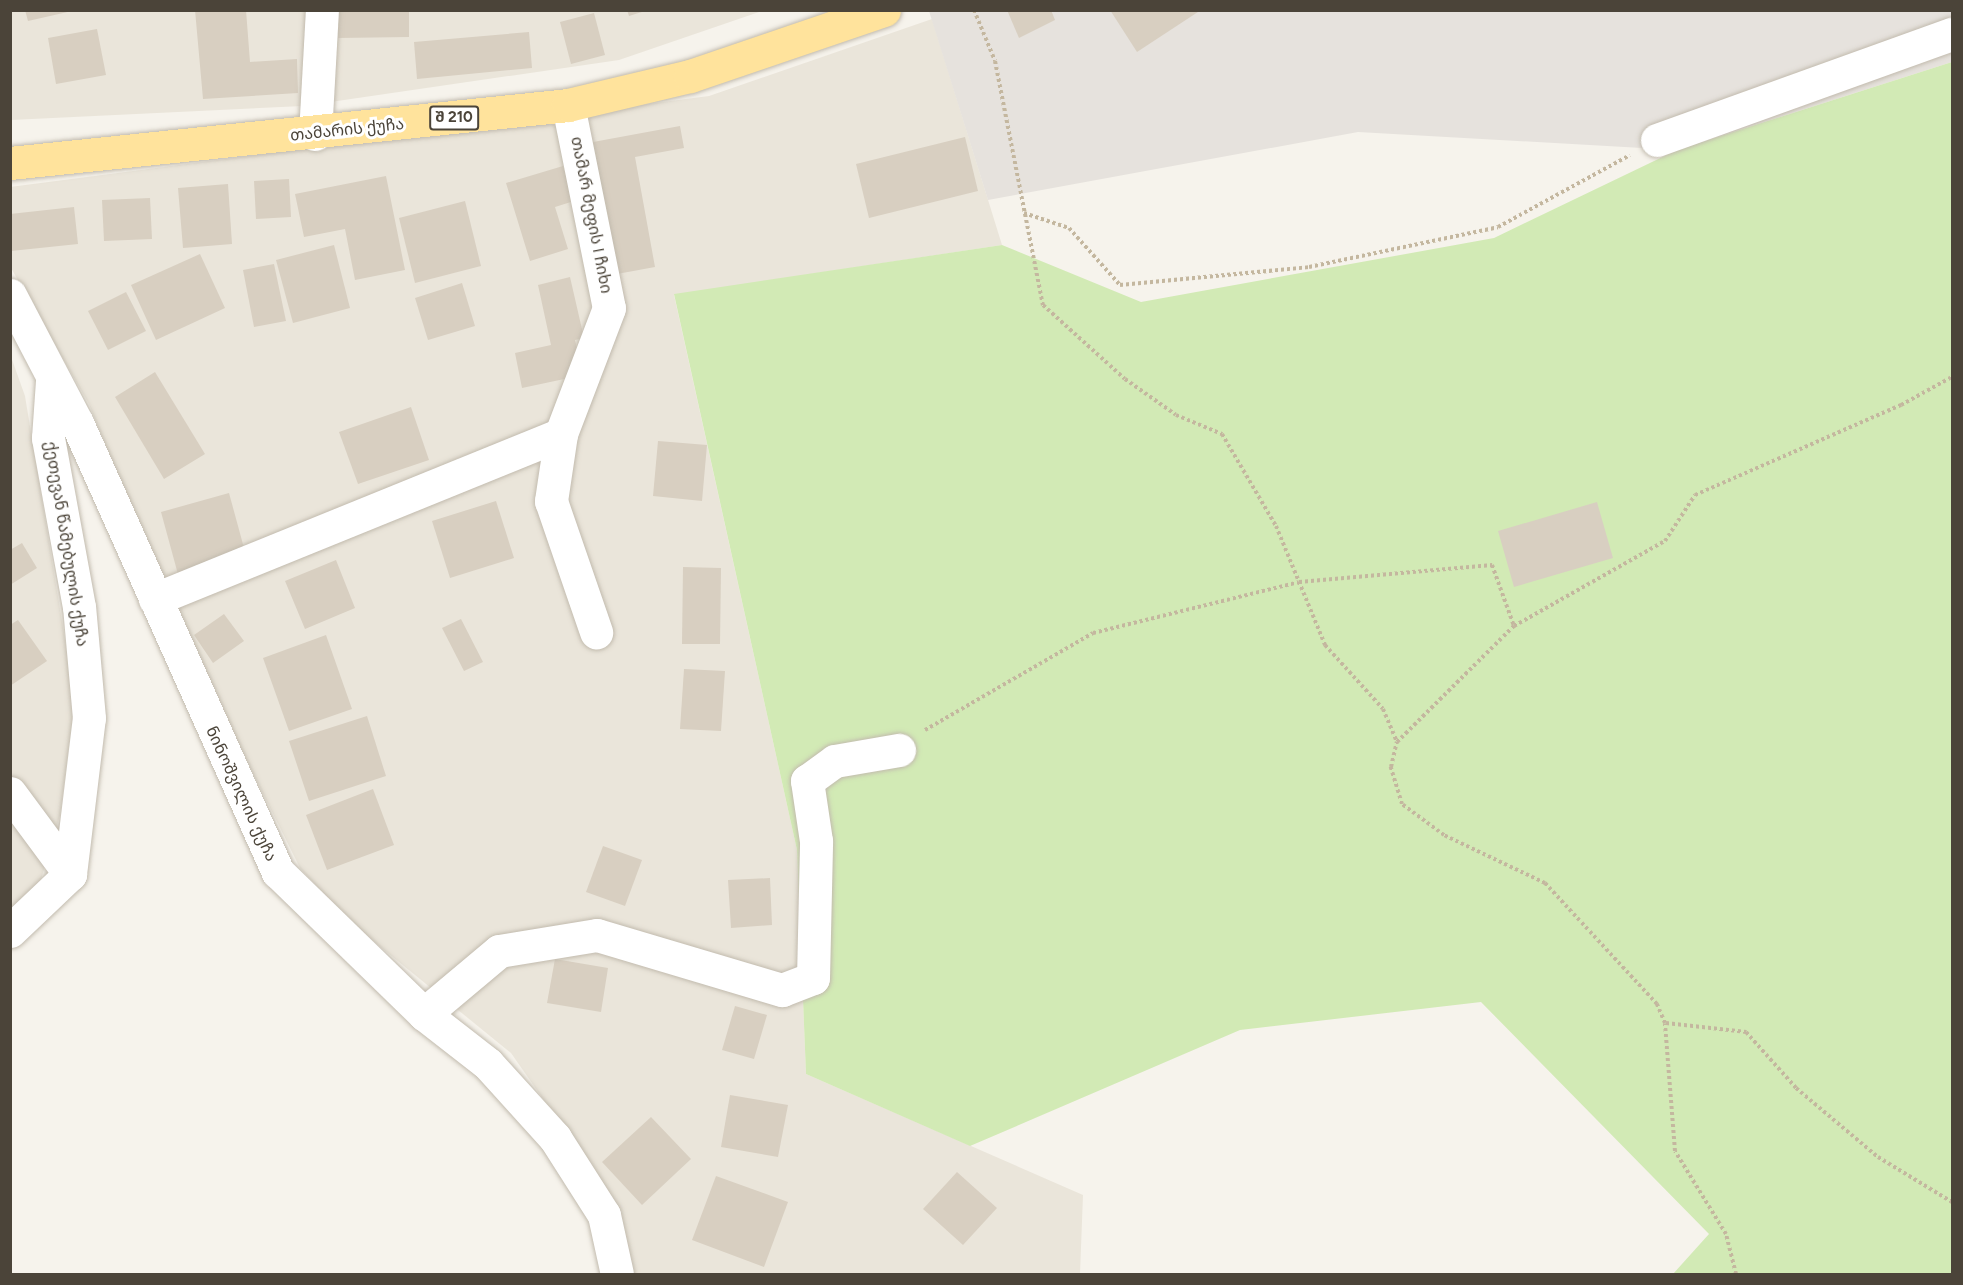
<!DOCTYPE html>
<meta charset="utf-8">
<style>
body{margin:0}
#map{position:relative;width:1963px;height:1285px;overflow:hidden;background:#f6f3ec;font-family:Figtree,"Noto Sans Georgian",sans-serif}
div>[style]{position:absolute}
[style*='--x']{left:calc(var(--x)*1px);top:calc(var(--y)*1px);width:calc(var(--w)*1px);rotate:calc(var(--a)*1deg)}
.residential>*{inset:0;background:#eae5da}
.industrial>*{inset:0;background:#e6e2dd}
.green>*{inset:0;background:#d2eab5}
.building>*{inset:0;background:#d8cfc1}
.path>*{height:4px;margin-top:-2px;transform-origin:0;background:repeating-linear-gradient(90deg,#c4b79f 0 3px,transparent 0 6px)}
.roads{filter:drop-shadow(0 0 2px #c2bbae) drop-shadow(0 0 2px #c2bbae)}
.minor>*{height:33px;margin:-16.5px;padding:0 16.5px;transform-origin:16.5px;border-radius:16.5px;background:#fff}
.major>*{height:33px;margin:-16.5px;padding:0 16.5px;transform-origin:16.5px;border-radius:16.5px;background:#ffe39c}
span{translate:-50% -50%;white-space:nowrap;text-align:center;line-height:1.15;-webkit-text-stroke:6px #fff;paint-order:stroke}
.shield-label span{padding:2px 4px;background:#fff;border:2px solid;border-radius:4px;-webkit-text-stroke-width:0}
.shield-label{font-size:15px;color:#4b4439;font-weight:700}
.street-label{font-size:16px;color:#4b4439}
.frame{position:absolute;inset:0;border:12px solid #4b4439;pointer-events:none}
</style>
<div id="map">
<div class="residential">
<i style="clip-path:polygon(10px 11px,762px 11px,619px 60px,303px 106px,11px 120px)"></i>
<i style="clip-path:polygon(932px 19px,1002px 245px,674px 295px,797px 850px,806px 1074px,1083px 1195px,1080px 1274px,632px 1274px,617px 1205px,511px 1053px,351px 923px,300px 868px,172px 610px,89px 404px,11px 268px,10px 187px,709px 96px)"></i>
<i style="clip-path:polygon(10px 354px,25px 396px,75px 701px,60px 815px,39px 886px,10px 926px)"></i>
</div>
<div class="industrial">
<i style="clip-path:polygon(929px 11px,1952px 11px,1952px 62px,1677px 150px,1358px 132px,988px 200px)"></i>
</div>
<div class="green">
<i style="clip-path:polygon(1952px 62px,1952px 1274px,1673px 1274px,1709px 1234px,1481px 1002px,1240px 1030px,970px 1146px,806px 1074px,797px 850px,674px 294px,1002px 245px,1141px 302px,1494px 238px,1677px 150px)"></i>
</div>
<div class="building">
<i style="clip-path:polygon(25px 10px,72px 10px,72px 11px,28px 21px)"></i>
<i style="clip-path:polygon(195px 10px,246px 10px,250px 62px,297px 59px,298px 93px,203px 99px)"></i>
<i style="clip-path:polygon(338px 10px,409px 10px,409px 37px,338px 38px)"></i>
<i style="clip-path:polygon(627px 10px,645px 10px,645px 11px,629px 16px)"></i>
<i style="clip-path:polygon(1007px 10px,1051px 10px,1055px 20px,1019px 38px)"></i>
<i style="clip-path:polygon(1110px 10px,1201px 10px,1137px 52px)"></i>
<i style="clip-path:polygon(594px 13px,605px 55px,571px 64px,560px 22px)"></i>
<i style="clip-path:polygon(97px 29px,106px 75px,56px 84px,48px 38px)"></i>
<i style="clip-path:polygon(529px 32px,532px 68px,417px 79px,414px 42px)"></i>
<i style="clip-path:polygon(680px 126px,684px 148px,635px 157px,655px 267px,617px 274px,593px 142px)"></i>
<i style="clip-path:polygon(965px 137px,978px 191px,869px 218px,856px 164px)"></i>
<i style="clip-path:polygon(563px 166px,574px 201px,555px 207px,568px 249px,530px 261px,506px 183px)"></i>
<i style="clip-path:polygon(386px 176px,405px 270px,355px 280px,345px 229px,304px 237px,295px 194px)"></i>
<i style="clip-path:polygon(289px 179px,291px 217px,256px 219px,254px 181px)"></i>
<i style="clip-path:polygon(228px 184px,232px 244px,183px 248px,178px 188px)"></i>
<i style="clip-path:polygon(150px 198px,152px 239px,104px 241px,102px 200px)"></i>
<i style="clip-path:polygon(465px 201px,481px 266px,415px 283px,399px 218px)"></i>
<i style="clip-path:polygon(74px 207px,78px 244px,11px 251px,10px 214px)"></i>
<i style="clip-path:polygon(334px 245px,350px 308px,293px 323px,276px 260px)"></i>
<i style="clip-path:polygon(200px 254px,225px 308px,156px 340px,131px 285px)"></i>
<i style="clip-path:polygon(274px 264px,286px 321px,254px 327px,243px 270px)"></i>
<i style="clip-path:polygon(570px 277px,584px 338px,575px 340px,583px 375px,522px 388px,515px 353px,551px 345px,538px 285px)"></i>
<i style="clip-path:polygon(462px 283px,475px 326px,428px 340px,415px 298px)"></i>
<i style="clip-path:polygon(126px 292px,146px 331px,108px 350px,88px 311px)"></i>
<i style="clip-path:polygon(155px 372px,205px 454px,164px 479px,115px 397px)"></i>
<i style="clip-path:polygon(411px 407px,429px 460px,358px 484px,339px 432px)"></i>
<i style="clip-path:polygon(658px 441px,707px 445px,702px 501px,653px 496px)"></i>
<i style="clip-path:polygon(229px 493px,247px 559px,179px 578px,161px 512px)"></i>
<i style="clip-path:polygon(496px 501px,514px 558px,450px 578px,432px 521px)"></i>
<i style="clip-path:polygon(1597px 502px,1613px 558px,1514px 587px,1498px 531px)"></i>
<i style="clip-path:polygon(22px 543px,37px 568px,10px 585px,10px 550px)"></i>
<i style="clip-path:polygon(336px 560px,355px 608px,305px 629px,285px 581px)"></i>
<i style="clip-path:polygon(683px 567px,721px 568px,720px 644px,682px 644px)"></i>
<i style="clip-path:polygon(224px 614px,244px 641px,213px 663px,194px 635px)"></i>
<i style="clip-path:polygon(461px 619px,483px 662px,464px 671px,442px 628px)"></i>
<i style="clip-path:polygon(18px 620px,47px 661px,10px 686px,10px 625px)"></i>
<i style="clip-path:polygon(326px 635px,352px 709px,289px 731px,263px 658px)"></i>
<i style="clip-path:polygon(684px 669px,725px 671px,721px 731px,680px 729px)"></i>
<i style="clip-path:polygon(367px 716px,386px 776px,309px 801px,289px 741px)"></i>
<i style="clip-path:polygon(373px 789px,394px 845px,327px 870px,306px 815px)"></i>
<i style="clip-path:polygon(603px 846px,642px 860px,625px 906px,586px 892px)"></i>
<i style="clip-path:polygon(770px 878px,772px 925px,731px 928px,728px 880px)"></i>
<i style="clip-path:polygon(555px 959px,608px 968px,601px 1012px,547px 1003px)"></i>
<i style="clip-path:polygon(735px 1006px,767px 1015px,754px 1059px,722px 1050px)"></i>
<i style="clip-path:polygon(730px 1095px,788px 1105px,778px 1157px,721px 1147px)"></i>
<i style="clip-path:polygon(651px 1117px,691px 1159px,642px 1205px,602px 1162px)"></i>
<i style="clip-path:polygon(957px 1172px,997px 1208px,963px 1245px,923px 1209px)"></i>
<i style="clip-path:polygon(716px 1176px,788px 1202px,764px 1267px,692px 1240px)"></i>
</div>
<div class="path">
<i style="--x:974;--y:10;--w:55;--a:67.6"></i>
<i style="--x:995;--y:61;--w:249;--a:78.9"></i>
<i style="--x:1043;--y:305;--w:110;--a:42.1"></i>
<i style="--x:1125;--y:379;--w:62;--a:35.2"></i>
<i style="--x:1176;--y:415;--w:50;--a:22.4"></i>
<i style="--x:1222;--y:434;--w:107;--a:59.6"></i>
<i style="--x:1276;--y:526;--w:129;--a:67.6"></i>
<i style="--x:1325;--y:645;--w:86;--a:47.8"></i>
<i style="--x:1383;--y:709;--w:36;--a:67"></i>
<i style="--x:1024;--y:213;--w:47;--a:18.4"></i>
<i style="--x:1069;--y:228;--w:76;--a:48.2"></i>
<i style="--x:1120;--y:285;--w:190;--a:-5.4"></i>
<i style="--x:1309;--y:267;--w:193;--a:-11.9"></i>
<i style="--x:1498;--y:227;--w:150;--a:-28.6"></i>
<i style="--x:925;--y:730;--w:194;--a:-30"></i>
<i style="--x:1093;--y:633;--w:212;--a:-13.9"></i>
<i style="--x:1299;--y:582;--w:194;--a:-5"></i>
<i style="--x:1492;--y:565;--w:65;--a:70.2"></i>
<i style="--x:1666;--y:1023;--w:81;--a:6.4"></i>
<i style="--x:1746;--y:1032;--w:75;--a:48.2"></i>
<i style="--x:1796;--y:1088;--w:107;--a:40.1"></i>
<i style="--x:1878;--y:1157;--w:87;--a:31.3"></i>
<i style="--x:1736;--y:1274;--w:41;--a:-104"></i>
<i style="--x:1726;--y:1234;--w:97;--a:-121.6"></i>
<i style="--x:1675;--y:1151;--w:128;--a:-94.5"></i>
<i style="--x:1665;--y:1023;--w:21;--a:-113"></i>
<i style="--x:1657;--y:1004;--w:165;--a:-132.8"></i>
<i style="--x:1545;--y:883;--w:112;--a:-154.6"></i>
<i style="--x:1444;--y:835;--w:52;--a:-143.6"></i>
<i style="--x:1402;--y:804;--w:39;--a:-107"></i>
<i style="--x:1391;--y:767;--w:26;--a:-77"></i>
<i style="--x:1397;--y:742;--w:165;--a:-44.8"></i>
<i style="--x:1514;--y:626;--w:173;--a:-29.4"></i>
<i style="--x:1665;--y:541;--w:55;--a:-56.9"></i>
<i style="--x:1695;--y:495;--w:225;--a:-23.6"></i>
<i style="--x:1901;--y:405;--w:58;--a:-28.8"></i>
</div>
<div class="roads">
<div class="minor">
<i style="--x:568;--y:105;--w:207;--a:78.6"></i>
<i style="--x:609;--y:308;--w:135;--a:110.9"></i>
<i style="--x:561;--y:434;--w:68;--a:98.5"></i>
<i style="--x:551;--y:501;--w:139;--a:71"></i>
<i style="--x:315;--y:134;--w:124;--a:-86.8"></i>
<i style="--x:1657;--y:140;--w:313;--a:-19.8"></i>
<i style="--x:10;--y:295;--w:144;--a:62.4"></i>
<i style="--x:77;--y:423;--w:492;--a:65.9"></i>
<i style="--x:278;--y:872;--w:204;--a:44.2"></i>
<i style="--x:424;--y:1014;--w:81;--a:38"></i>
<i style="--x:488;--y:1064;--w:100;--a:47.8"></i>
<i style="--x:555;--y:1138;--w:91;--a:57.5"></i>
<i style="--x:604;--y:1215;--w:60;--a:77.6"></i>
<i style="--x:155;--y:599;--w:438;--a:-22.1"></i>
<i style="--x:10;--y:793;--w:101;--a:53.5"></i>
<i style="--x:10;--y:931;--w:83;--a:-43.5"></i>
<i style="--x:70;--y:874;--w:157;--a:-83.1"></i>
<i style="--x:89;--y:718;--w:111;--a:-95.1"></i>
<i style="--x:79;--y:607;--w:172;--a:-100.4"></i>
<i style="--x:48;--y:438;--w:57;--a:-86"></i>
<i style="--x:424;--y:1014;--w:98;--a:-40"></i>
<i style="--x:499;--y:951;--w:99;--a:-9.3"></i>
<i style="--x:597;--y:935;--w:193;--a:16.6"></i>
<i style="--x:782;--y:990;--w:33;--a:-21"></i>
<i style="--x:813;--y:978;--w:137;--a:-88.7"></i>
<i style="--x:816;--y:841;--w:61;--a:-98.5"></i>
<i style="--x:807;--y:781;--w:34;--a:-36"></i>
<i style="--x:835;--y:761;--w:65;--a:-9.8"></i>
</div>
<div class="major">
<i style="--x:10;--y:163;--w:561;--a:-5.93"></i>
<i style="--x:568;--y:105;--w:125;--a:-13.4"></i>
<i style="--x:690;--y:76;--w:205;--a:-18.8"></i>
</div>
</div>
<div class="shield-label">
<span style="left:454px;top:118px">შ 210</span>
</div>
<div class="street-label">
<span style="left:347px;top:130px;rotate:-6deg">თამარის ქუჩა</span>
<span style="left:591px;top:215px;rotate:79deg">თამარ მეფის I ჩიხი</span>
<span style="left:66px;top:544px;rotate:81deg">ქეთევან წამებულის ქუჩა</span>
<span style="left:241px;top:794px;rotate:65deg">ნინოშვილის ქუჩა</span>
</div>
<div class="frame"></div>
</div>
